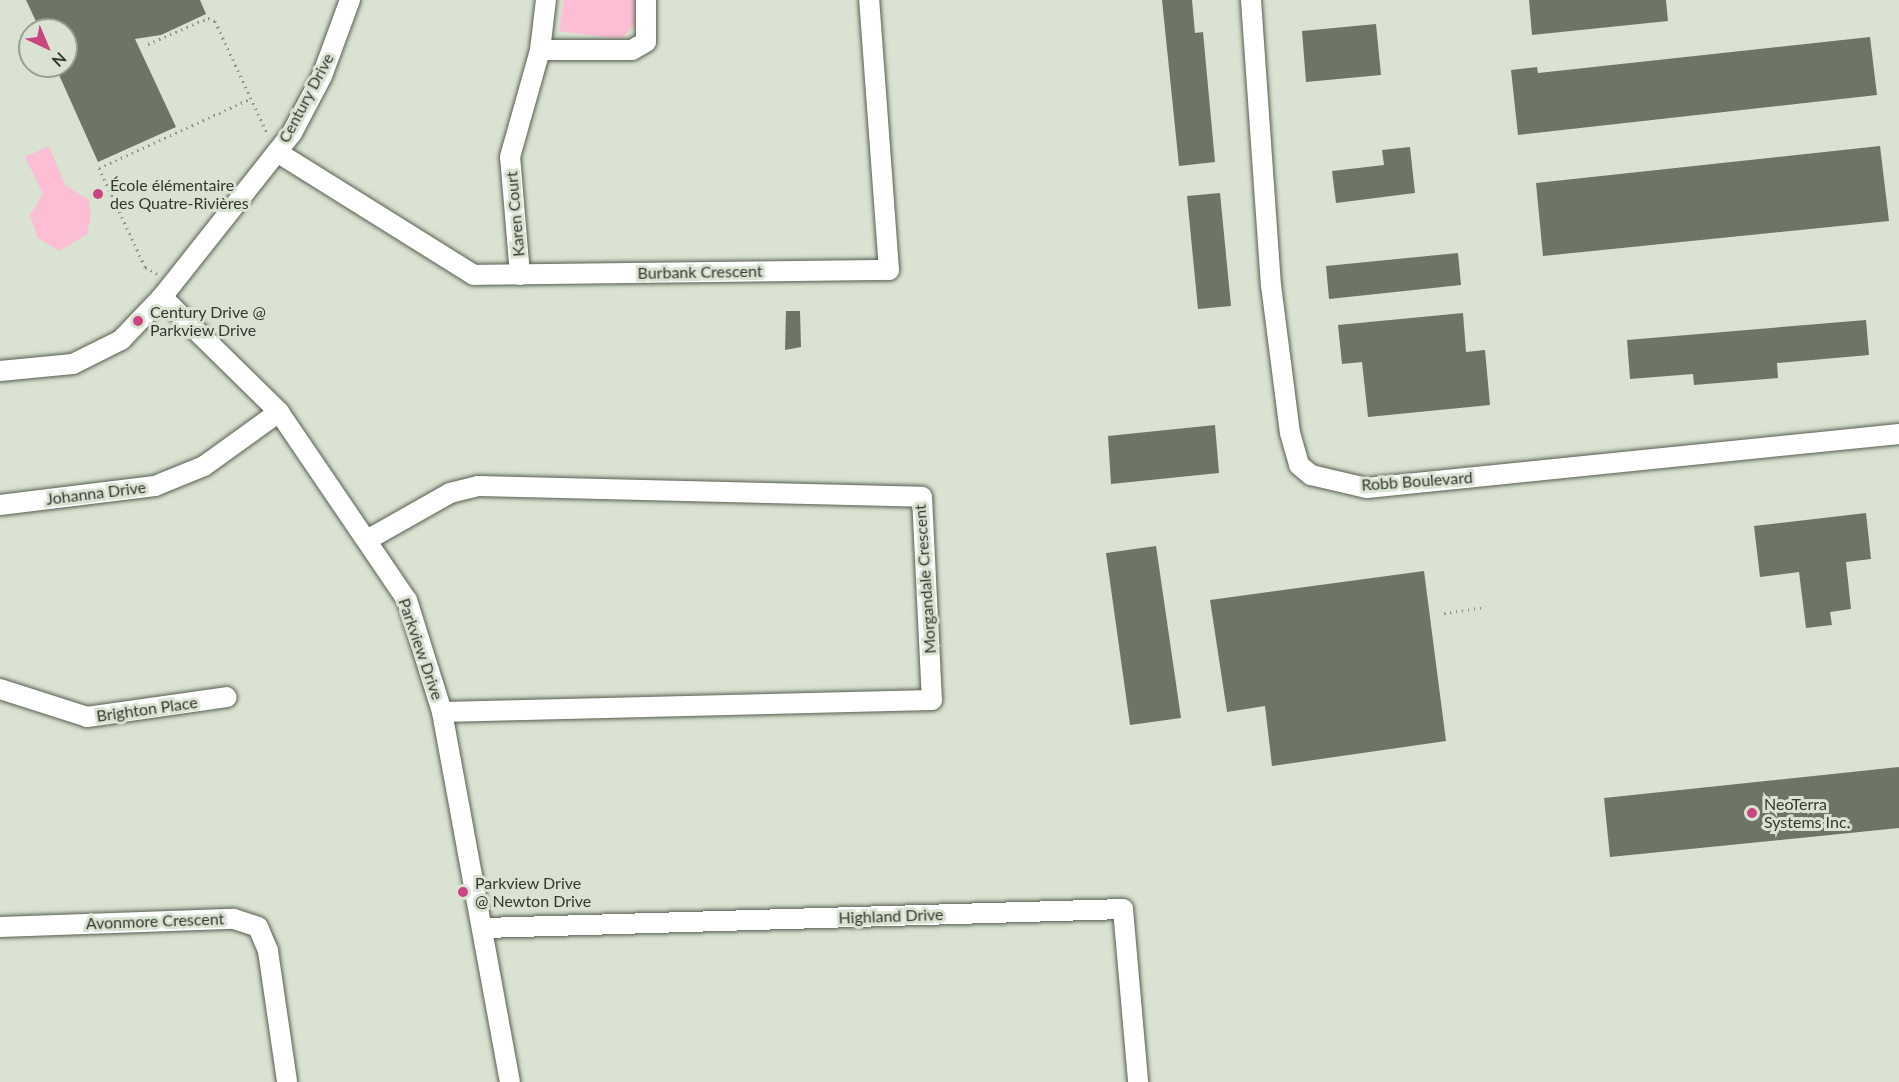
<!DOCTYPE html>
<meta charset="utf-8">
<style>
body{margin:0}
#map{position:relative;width:1899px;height:1082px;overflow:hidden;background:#dae3d1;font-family:Lato,sans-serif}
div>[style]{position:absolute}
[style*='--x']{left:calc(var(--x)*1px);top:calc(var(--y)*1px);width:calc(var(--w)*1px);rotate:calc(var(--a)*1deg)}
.green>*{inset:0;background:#fcbed4}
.building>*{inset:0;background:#6e7566}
.path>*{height:3px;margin-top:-1.5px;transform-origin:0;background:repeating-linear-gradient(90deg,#8f9689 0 1.5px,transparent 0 6px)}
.roads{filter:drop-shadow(0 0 2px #575e4f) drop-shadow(0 0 2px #575e4f)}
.street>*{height:20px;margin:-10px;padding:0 10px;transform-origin:10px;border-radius:10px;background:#fff}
.dots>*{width:16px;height:16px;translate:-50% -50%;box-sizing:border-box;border:3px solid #dae3d1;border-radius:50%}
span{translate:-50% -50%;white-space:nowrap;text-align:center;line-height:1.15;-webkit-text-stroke:6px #dae3d1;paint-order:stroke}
.street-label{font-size:16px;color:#343831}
.poi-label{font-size:16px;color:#343831}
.left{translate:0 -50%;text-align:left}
.north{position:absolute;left:18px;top:18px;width:60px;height:60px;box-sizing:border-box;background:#dae3d1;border:2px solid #989f91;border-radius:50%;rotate:136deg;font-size:16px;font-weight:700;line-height:24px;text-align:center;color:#343831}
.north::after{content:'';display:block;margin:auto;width:21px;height:27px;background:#cc4583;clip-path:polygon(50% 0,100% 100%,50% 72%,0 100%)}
</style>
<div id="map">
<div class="green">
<i style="clip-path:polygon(564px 0,634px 0,635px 24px,621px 39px,559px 31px)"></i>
<i style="clip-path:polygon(49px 146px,65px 185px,89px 200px,91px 215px,87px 234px,59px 251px,37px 237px,30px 215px,43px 194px,25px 157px)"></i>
</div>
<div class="building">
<i style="clip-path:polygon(26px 0,200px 0,206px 14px,161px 35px,135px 39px,176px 127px,98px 162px,55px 66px,66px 66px,66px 30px,40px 30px)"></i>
<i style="clip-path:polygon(1162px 0,1192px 0,1195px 33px,1203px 32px,1215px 162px,1179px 166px)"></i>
<i style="clip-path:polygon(1529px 0,1666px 0,1668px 21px,1532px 35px)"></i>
<i style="clip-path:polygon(1376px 24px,1381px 75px,1306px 82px,1302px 31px)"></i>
<i style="clip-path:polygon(1870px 37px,1877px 95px,1518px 135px,1511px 70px,1537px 67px,1538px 73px)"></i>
<i style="clip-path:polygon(1880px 146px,1889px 221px,1543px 256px,1536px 183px)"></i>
<i style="clip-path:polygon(1410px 147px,1415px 193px,1336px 203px,1332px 171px,1384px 165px,1382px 150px)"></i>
<i style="clip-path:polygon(1220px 193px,1231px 306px,1198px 309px,1187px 196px)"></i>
<i style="clip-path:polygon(1458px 253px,1461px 285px,1329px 299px,1326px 266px)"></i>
<i style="clip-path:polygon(786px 311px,800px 311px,801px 347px,785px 350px)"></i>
<i style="clip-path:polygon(1463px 313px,1466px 352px,1485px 350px,1490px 405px,1368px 417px,1362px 362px,1342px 364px,1338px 325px)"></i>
<i style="clip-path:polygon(1866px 320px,1869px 355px,1777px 363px,1778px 378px,1694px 385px,1693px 374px,1630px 379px,1627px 340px)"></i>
<i style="clip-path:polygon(1215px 425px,1219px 473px,1111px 484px,1108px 436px)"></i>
<i style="clip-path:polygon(1866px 513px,1871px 559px,1846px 562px,1851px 609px,1830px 612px,1832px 625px,1806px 628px,1799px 572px,1760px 577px,1754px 526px)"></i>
<i style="clip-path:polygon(1156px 546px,1181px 718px,1130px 725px,1106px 553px)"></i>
<i style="clip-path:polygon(1424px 571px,1446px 741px,1272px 766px,1265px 706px,1227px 712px,1210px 600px)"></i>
<i style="clip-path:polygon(1899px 767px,1899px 828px,1610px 857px,1604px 798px)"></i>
</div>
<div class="path">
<i style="--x:148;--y:44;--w:65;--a:-23.4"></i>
<i style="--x:208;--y:18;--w:8;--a:23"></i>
<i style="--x:215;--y:21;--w:126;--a:65.1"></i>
<i style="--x:157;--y:274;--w:14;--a:-150"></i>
<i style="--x:145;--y:267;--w:109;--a:-114.9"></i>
<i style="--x:99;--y:168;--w:166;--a:-24.6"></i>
<i style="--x:1444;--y:613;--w:42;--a:-8.1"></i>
</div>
<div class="roads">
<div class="street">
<i style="--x:1251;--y:0;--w:286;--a:86"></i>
<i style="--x:1271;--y:285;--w:149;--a:82.7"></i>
<i style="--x:1290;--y:433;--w:33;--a:74"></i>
<i style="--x:1299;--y:465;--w:16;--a:40"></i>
<i style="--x:1311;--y:475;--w:57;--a:13.1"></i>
<i style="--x:1367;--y:488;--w:535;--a:-5.8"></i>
<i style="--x:540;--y:50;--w:92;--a:0"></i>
<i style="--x:632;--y:50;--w:16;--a:-30"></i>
<i style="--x:646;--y:42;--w:42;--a:-90"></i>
<i style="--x:277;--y:152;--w:232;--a:32"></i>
<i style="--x:474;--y:275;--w:415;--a:-0.7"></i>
<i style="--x:889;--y:270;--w:271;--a:-94.2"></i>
<i style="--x:520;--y:275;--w:118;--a:-94.8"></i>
<i style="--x:510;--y:157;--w:111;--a:-74.3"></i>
<i style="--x:540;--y:50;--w:50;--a:-83.2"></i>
<i style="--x:162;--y:297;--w:164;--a:44.5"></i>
<i style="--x:279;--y:412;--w:227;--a:55.8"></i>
<i style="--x:407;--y:600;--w:117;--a:72.6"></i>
<i style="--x:442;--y:712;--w:376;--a:79.6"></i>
<i style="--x:0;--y:371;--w:73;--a:-5.5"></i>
<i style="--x:73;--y:364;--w:54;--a:-26.6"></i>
<i style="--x:121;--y:340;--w:59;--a:-46.4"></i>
<i style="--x:162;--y:297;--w:209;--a:-51.6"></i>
<i style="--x:292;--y:133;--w:64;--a:-62.2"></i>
<i style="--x:322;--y:76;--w:81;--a:-69.8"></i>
<i style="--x:0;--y:505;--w:156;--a:-7"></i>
<i style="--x:155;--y:486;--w:53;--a:-22.2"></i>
<i style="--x:204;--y:466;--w:92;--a:-35.8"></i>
<i style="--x:367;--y:540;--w:95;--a:-29.5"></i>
<i style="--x:450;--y:493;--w:29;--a:-14"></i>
<i style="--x:478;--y:486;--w:444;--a:1.4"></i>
<i style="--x:922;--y:497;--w:203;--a:87.2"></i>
<i style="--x:932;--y:700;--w:490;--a:178.6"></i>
<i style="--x:0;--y:689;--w:91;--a:17.8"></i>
<i style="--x:87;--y:717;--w:141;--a:-8.1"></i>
<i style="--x:0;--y:927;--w:234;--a:-2"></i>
<i style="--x:234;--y:919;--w:25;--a:18"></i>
<i style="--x:258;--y:927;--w:26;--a:67"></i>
<i style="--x:268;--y:951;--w:132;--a:81.7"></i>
<i style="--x:484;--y:928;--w:639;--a:-1.7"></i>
<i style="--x:1123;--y:909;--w:174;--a:85"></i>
</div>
</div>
<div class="dots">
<i style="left:98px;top:194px;background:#cc4583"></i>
<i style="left:138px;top:321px;background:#cc4583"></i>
<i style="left:1752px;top:813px;background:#cc4583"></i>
<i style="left:463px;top:892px;background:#cc4583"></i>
</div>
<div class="street-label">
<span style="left:306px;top:98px;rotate:-62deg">Century Drive</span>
<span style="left:515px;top:214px;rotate:-95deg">Karen Court</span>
<span style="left:700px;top:272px;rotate:-1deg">Burbank Crescent</span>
<span style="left:1417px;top:481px;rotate:-4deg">Robb Boulevard</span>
<span style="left:96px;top:493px;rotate:-7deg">Johanna Drive</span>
<span style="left:925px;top:579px;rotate:-94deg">Morgandale Crescent</span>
<span style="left:421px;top:649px;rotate:71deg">Parkview Drive</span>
<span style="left:147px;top:709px;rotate:-8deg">Brighton Place</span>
<span style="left:891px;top:916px;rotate:-2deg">Highland Drive</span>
<span style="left:155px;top:921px;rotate:-2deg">Avonmore Crescent</span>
</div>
<div class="poi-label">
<span class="left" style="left:110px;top:194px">École élémentaire<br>des Quatre-Rivières</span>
<span class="left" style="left:150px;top:321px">Century Drive @<br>Parkview Drive</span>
<span class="left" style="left:1764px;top:813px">NeoTerra<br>Systems Inc.</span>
<span class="left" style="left:475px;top:892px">Parkview Drive<br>@ Newton Drive</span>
</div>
<div class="north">N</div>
</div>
